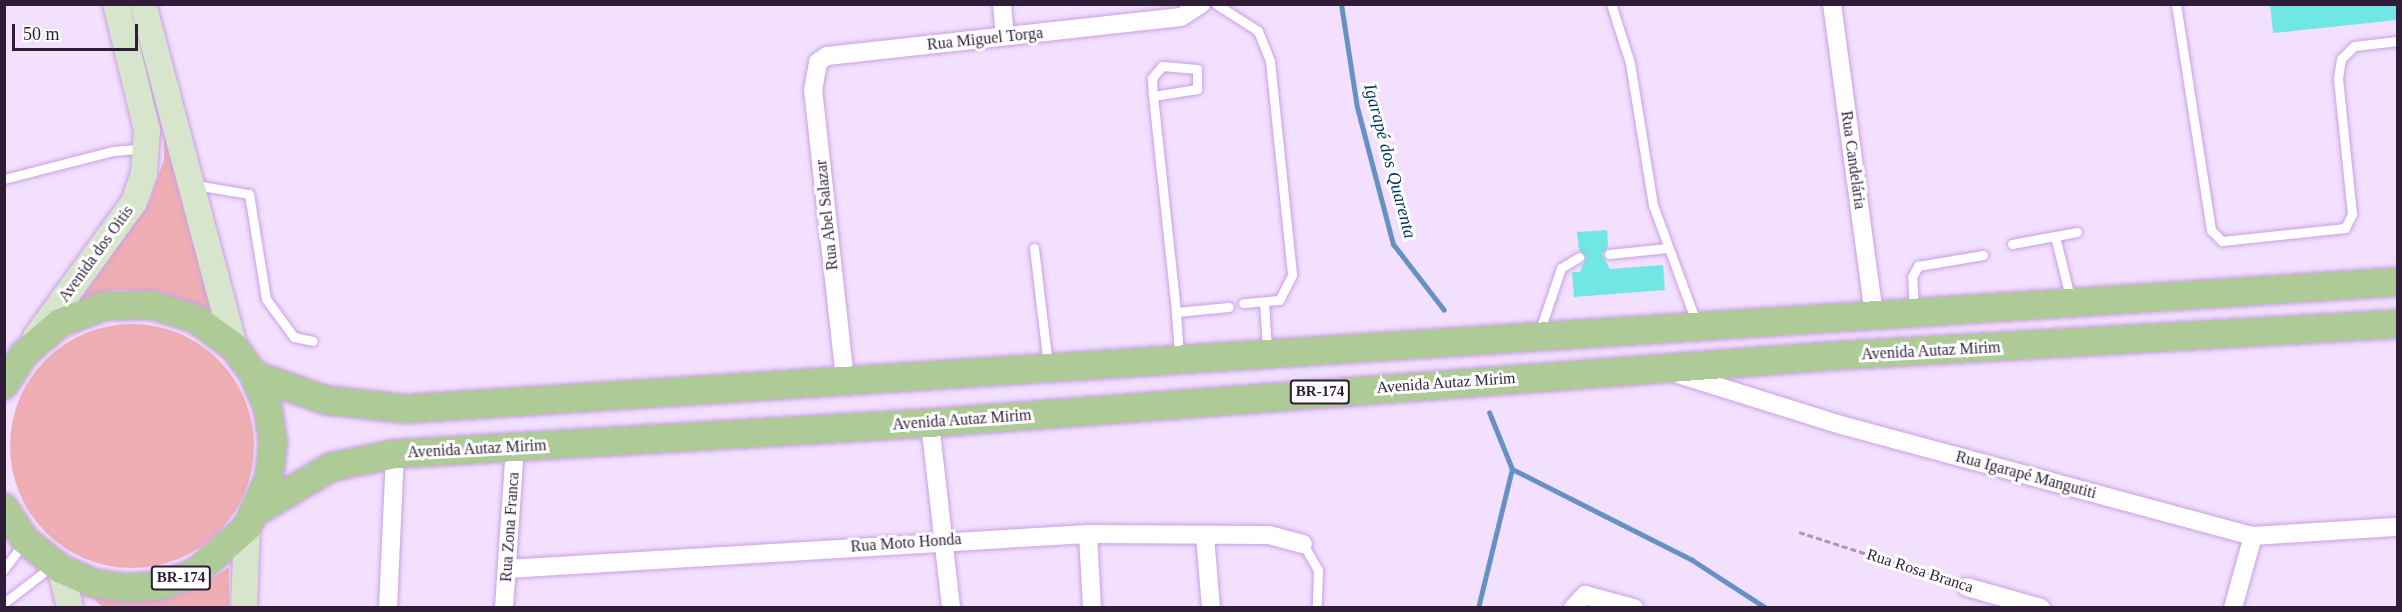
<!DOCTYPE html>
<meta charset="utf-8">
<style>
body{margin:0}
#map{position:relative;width:2402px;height:612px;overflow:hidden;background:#f2e0fe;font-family:"Times New Roman",serif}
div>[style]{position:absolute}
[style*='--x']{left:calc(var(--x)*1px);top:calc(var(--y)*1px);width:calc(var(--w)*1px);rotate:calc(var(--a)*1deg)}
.green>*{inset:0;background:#eeaeb4}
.round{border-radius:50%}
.stream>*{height:5px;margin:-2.5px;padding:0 2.5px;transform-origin:2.5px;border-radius:2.5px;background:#6591c3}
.building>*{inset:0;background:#70e7e4}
.path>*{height:3px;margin-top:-1.5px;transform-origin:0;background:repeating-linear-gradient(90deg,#aa98b5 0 6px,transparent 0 9px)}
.roads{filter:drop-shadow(0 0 2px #cb9fe5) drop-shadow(0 0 2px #cb9fe5)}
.service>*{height:9px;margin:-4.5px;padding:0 4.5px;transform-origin:4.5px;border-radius:4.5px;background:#fff}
.minor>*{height:18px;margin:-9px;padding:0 9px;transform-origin:9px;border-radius:9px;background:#fff}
.secondary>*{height:26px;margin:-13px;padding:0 13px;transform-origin:13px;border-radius:13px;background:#d6e5cb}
.primary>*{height:28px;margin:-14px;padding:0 14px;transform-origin:14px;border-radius:14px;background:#aecb97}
span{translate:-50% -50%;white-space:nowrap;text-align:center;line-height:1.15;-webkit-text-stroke:6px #fff;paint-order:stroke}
.shield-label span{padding:2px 4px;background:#fff;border:2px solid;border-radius:4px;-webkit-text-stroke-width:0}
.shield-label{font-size:15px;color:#2f1d38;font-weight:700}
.street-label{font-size:16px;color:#2f1d38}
.water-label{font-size:18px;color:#013361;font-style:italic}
.frame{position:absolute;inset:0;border:6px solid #2f1d38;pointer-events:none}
.scale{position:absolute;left:12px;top:24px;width:126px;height:27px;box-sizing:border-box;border:3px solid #2f1d38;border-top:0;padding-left:8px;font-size:18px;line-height:21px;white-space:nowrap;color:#2f1d38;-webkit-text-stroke:4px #fff;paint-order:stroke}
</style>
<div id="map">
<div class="green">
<i style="clip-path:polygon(164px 130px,212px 312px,152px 291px,116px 290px,81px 298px,150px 201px,164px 159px)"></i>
<i class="round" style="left:10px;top:324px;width:244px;height:244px"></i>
<i style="clip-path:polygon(229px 567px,229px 607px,102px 607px,93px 598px,129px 602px,165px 599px,199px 587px)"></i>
</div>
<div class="stream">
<i style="--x:1341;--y:4;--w:104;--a:81.2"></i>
<i style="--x:1357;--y:107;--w:142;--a:75.3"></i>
<i style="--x:1393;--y:244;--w:83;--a:52.3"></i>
<i style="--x:1512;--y:469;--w:202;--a:26.8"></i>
<i style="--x:1692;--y:560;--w:88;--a:33"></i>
<i style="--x:1478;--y:608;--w:143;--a:-76.3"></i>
<i style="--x:1512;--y:469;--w:61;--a:-112"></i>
</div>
<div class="building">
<i style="clip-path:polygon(2270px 4px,2397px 4px,2397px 20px,2273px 33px)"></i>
<i style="clip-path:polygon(1607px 230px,1608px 247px,1602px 254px,1610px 269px,1663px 265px,1665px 290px,1574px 297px,1572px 272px,1580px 272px,1586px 257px,1579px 250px,1577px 232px)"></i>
</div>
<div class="path">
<i style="--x:1799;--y:532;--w:160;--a:17.9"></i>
</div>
<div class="roads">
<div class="service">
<i style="--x:1216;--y:4;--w:50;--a:32.7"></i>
<i style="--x:1258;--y:31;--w:32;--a:68"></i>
<i style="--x:1270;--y:61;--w:215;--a:84.1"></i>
<i style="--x:1292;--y:275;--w:28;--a:117"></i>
<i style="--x:1279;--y:300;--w:36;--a:175"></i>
<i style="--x:1611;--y:4;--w:62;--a:72.1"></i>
<i style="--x:1630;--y:63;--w:144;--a:80.8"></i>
<i style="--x:1653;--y:205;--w:125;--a:69.8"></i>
<i style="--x:2176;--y:4;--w:229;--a:81.2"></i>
<i style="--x:2211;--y:230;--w:16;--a:45"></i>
<i style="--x:2222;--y:241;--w:124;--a:-6"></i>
<i style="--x:2345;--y:228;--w:16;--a:-63"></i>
<i style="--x:2352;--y:214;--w:137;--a:-95.9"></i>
<i style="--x:2338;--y:78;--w:19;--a:-81"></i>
<i style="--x:2341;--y:59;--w:18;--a:-45"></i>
<i style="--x:2354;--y:46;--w:44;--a:-6.5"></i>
<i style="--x:1153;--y:96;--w:45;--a:-9"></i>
<i style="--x:1197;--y:89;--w:20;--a:-90"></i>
<i style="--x:1197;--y:69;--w:35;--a:-175"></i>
<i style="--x:1162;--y:66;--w:16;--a:130"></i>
<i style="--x:1152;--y:78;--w:18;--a:87"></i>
<i style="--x:1153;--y:96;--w:217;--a:83.9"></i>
<i style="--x:1176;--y:312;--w:44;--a:86.1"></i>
<i style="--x:4;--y:179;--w:113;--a:-14.4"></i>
<i style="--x:113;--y:151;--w:32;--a:-5"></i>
<i style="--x:195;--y:185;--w:55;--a:9.5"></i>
<i style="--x:249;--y:194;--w:106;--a:80.8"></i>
<i style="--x:266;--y:299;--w:47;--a:53.6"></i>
<i style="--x:294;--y:337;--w:19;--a:12"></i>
<i style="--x:2055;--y:236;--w:67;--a:76.2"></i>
<i style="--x:2012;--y:244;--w:66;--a:-10.5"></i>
<i style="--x:1034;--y:248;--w:118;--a:83.2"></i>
<i style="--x:1609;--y:254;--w:59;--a:-5.8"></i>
<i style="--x:1264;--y:302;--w:48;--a:86.4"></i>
<i style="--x:1914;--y:311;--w:34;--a:-93"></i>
<i style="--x:1912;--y:277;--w:13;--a:-61"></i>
<i style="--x:1918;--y:266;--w:66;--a:-9.6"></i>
<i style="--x:1176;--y:312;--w:53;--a:-5.4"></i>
<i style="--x:1539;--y:333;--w:69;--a:-71.3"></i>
<i style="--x:1561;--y:268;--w:21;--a:-31"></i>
<i style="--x:1303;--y:544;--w:30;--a:60"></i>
<i style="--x:1318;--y:570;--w:38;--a:92"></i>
<i style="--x:4;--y:569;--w:34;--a:-53"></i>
<i style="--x:4;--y:603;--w:61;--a:-37.6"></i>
</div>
<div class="minor">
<i style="--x:1002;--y:4;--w:32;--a:85"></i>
<i style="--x:1832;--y:4;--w:315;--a:82.3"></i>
<i style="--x:1675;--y:373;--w:174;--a:17.4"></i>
<i style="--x:1841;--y:425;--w:427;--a:15.1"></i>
<i style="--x:2253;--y:536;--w:145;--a:-3.6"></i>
<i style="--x:845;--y:379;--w:290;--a:-96.3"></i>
<i style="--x:813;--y:91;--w:29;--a:-80"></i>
<i style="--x:818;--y:62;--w:11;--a:-34"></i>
<i style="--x:827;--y:56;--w:356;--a:-6.3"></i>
<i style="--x:1181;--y:17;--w:24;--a:-33"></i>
<i style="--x:930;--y:423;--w:186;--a:83.5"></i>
<i style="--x:1088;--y:534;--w:74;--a:86.9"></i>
<i style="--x:1205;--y:536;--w:72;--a:85.2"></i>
<i style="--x:507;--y:569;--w:582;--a:-3.45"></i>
<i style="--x:1088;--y:534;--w:181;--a:0.3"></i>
<i style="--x:1269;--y:535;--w:35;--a:15"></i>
<i style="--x:1967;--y:587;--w:77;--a:15.8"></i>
<i style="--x:388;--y:608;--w:154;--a:-87.4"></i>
<i style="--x:504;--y:608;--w:161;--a:-86.1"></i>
<i style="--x:1573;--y:608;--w:18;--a:-47"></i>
<i style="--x:1585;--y:595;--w:51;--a:14.9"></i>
<i style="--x:2233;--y:608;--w:75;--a:-74.5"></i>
</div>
<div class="secondary">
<i style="--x:143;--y:4;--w:355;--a:75.1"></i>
<i style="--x:36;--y:337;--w:167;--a:-54"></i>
<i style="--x:134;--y:202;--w:31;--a:-71"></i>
<i style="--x:144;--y:173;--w:43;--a:-86"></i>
<i style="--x:147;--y:130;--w:130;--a:-103.8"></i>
<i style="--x:61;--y:569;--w:40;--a:77"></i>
<i style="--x:244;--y:608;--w:81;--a:-87.9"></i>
</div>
<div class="primary">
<i style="--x:254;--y:375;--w:75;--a:19.4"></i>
<i style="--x:325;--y:400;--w:81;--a:6.4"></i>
<i style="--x:405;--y:409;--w:1997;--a:-3.65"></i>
<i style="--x:4;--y:385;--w:37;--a:-57"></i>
<i style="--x:24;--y:354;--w:48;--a:-40.7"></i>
<i style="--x:60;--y:323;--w:47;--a:-21.1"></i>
<i style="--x:104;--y:306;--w:47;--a:-1.2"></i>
<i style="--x:151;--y:305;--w:47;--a:17.3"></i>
<i style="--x:196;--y:319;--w:47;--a:36.4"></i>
<i style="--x:234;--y:347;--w:34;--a:54"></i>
<i style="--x:254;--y:375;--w:36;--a:67"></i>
<i style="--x:268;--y:408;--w:34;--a:82"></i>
<i style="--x:273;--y:442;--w:36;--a:96"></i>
<i style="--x:269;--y:478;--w:54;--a:114.2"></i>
<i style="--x:247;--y:527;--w:69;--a:138.5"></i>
<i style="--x:195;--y:573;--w:35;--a:160"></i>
<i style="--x:162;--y:585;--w:35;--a:175"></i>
<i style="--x:127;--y:588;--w:34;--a:-172"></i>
<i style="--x:93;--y:583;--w:35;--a:-156"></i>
<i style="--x:61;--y:569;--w:46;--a:-141.1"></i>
<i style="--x:25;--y:540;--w:38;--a:-123"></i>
<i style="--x:257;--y:511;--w:86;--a:-30.7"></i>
<i style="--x:331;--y:467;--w:65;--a:-11.5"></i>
<i style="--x:395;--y:454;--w:536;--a:-3.32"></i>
<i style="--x:930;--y:423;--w:903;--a:-4.25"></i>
<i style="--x:1831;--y:356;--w:568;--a:-3.23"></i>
</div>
</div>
<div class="shield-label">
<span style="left:1320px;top:392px">BR-174</span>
<span style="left:181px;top:578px">BR-174</span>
</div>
<div class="street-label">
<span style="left:985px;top:39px;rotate:-6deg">Rua Miguel Torga</span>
<span style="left:1853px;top:160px;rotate:82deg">Rua Candelária</span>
<span style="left:827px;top:215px;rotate:-96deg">Rua Abel Salazar</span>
<span style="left:96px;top:254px;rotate:-54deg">Avenida dos Oitis</span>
<span style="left:1931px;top:351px;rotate:-3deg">Avenida Autaz Mirim</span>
<span style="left:1446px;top:383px;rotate:-4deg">Avenida Autaz Mirim</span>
<span style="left:962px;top:420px;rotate:-4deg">Avenida Autaz Mirim</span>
<span style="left:477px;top:449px;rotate:-3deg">Avenida Autaz Mirim</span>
<span style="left:2026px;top:475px;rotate:15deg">Rua Igarapé Mangutiti</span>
<span style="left:510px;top:527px;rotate:-86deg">Rua Zona Franca</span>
<span style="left:906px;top:543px;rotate:-4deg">Rua Moto Honda</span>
<span style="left:1920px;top:571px;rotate:18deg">Rua Rosa Branca</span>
</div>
<div class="water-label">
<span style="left:1390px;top:161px;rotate:75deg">Igarapé dos Quarenta</span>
</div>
<div class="frame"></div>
<div class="scale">50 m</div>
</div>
